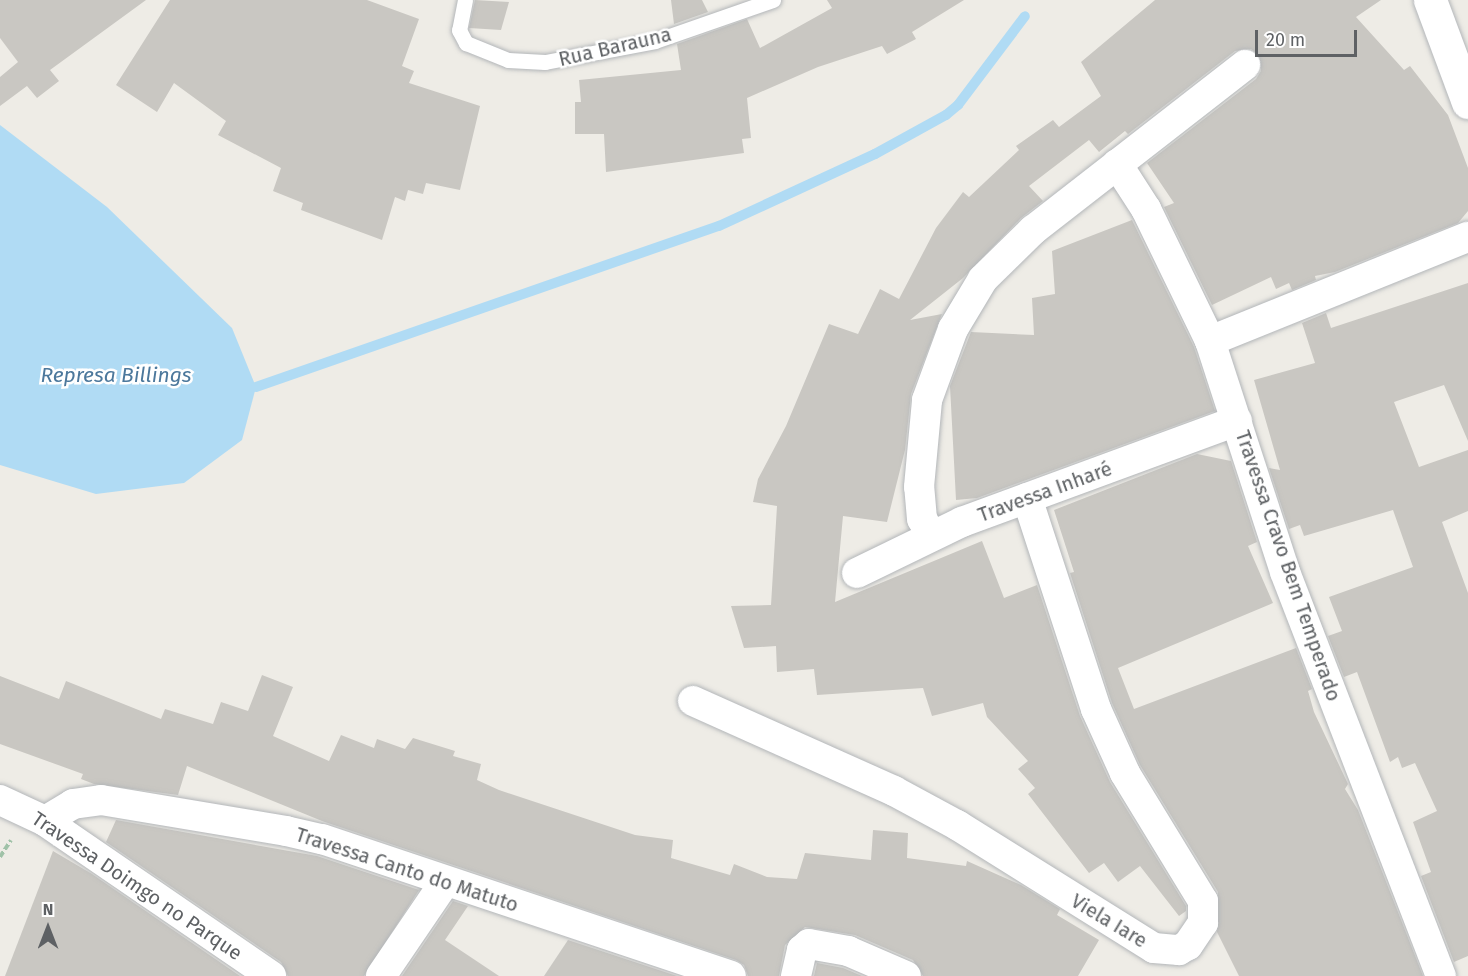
<!DOCTYPE html>
<meta charset="utf-8">
<style>
body{margin:0}
#map{position:relative;width:1468px;height:976px;overflow:hidden;background:#eeece6;font-family:"Fira Sans",sans-serif}
div>[style]{position:absolute}
[style*='--x']{left:calc(var(--x)*1px);top:calc(var(--y)*1px);width:calc(var(--w)*1px);rotate:calc(var(--a)*1deg)}
.water>*{inset:0;background:#b0dbf4}
.stream>*{height:10px;margin:-5px;padding:0 5px;transform-origin:5px;border-radius:5px;background:#b0dbf4}
.building>*{inset:0;background:#c9c7c2}
.path>*{height:4px;margin-top:-2px;transform-origin:0;background:repeating-linear-gradient(90deg,#a0c2a8 0 6px,transparent 0 9px)}
.roads{filter:drop-shadow(0 0 2px #b3b6b9) drop-shadow(0 0 2px #b3b6b9)}
.lane>*{height:15px;margin:-7.5px;padding:0 7.5px;transform-origin:7.5px;border-radius:7.5px;background:#fff}
.street>*{height:30px;margin:-15px;padding:0 15px;transform-origin:15px;border-radius:15px;background:#fff}
.secondary>*{height:33px;margin:-16.5px;padding:0 16.5px;transform-origin:16.5px;border-radius:16.5px;background:#fff}
span{translate:-50% -50%;white-space:nowrap;text-align:center;line-height:1.15;-webkit-text-stroke:5px #fff;paint-order:stroke}
.street-label{font-size:20px;color:#5e6164}
.water-label{font-size:21px;color:#4c789c;font-style:italic}
.north{position:absolute;left:18px;top:898px;width:60px;height:60px;-webkit-text-stroke:4px #fff;paint-order:stroke;rotate:0deg;font-size:16px;font-weight:700;line-height:24px;text-align:center;color:#5e6164}
.north::after{content:'';display:block;margin:auto;width:21px;height:27px;background:#5e6164;clip-path:polygon(50% 0,100% 100%,50% 72%,0 100%)}
.scale{position:absolute;left:1255px;top:30px;width:102px;height:27px;box-sizing:border-box;border:3px solid #5e6164;border-top:0;padding-left:8px;font-size:18px;line-height:21px;white-space:nowrap;color:#5e6164;-webkit-text-stroke:4px #fff;paint-order:stroke}
</style>
<div id="map">
<div class="water">
<i style="clip-path:polygon(0 125px,107px 207px,232px 328px,256px 387px,242px 440px,184px 483px,96px 494px,0 465px)"></i>
</div>
<div class="stream">
<i style="--x:256;--y:387;--w:490;--a:-19.2"></i>
<i style="--x:719;--y:226;--w:172;--a:-24.8"></i>
<i style="--x:875;--y:154;--w:81;--a:-28.8"></i>
<i style="--x:946;--y:115;--w:16;--a:-40"></i>
<i style="--x:958;--y:105;--w:111;--a:-53"></i>
</div>
<div class="building">
<i style="clip-path:polygon(0 0,146px 0,50px 70px,59px 81px,37px 98px,27px 86px,0 106px,0 77px,18px 62px,0 38px)"></i>
<i style="clip-path:polygon(170px 0,367px 0,419px 19px,402px 66px,414px 71px,409px 83px,480px 106px,460px 190px,426px 183px,423px 194px,408px 190px,405px 201px,395px 197px,382px 240px,301px 210px,303px 203px,273px 191px,281px 168px,218px 135px,226px 121px,174px 83px,157px 112px,116px 85px)"></i>
<i style="clip-path:polygon(475px 0,509px 2px,501px 30px,469px 28px)"></i>
<i style="clip-path:polygon(671px 0,702px 0,708px 12px,674px 24px)"></i>
<i style="clip-path:polygon(827px 0,964px 0,912px 32px,916px 39px,887px 54px,882px 46px,818px 67px,747px 98px,751px 138px,742px 139px,744px 153px,606px 172px,604px 134px,575px 134px,575px 102px,581px 102px,579px 80px,681px 70px,677px 44px,747px 19px,760px 48px,832px 8px)"></i>
<i style="clip-path:polygon(1155px 0,1381px 0,1356px 17px,1404px 70px,1410px 66px,1448px 115px,1468px 168px,1468px 211px,1458px 223px,1335px 272px,1315px 276px,1316px 280px,1292px 290px,1289px 283px,1276px 289px,1271px 277px,1212px 305px,1164px 207px,1174px 203px,1147px 163px,1256px 79px,1261px 71px,1259px 55px,1251px 49px,1235px 51px,1128px 134px,1125px 131px,1099px 152px,1089px 140px,1029px 186px,1043px 201px,1021px 218px,963px 278px,910px 320px,942px 314px,911px 394px,905px 450px,887px 522px,843px 516px,835px 602px,982px 541px,1004px 598px,1037px 585px,1080px 716px,1110px 782px,1186px 906px,1186px 911px,1179px 916px,1140px 866px,1118px 882px,1104px 863px,1089px 873px,1028px 794px,1035px 788px,1018px 769px,1028px 761px,987px 717px,983px 703px,932px 716px,923px 688px,817px 695px,814px 669px,777px 672px,776px 646px,744px 648px,731px 606px,771px 605px,777px 506px,753px 502px,758px 479px,786px 426px,829px 324px,858px 334px,880px 289px,899px 299px,936px 228px,963px 192px,969px 197px,1019px 150px,1016px 146px,1053px 120px,1059px 127px,1101px 96px,1081px 62px)"></i>
<i style="clip-path:polygon(1132px 220px,1194px 347px,1215px 411px,977px 498px,956px 500px,950px 386px,971px 332px,1034px 335px,1032px 298px,1055px 294px,1052px 251px)"></i>
<i style="clip-path:polygon(1468px 283px,1468px 441px,1444px 385px,1394px 402px,1419px 467px,1468px 450px,1468px 511px,1442px 522px,1468px 593px,1468px 956px,1454px 962px,1421px 876px,1431px 872px,1413px 822px,1437px 811px,1415px 763px,1402px 768px,1398px 757px,1390px 762px,1357px 672px,1344px 677px,1328px 636px,1342px 631px,1329px 597px,1413px 567px,1393px 510px,1304px 536px,1300px 525px,1289px 529px,1269px 468px,1280px 470px,1254px 380px,1315px 363px,1302px 323px,1326px 313px,1331px 328px)"></i>
<i style="clip-path:polygon(1197px 454px,1231px 461px,1257px 542px,1248px 546px,1273px 603px,1118px 668px,1134px 709px,1296px 648px,1312px 689px,1308px 691px,1314px 712px,1348px 784px,1345px 789px,1358px 810px,1423px 976px,1239px 976px,1217px 932px,1218px 892px,1140px 765px,1112px 703px,1070px 573px,1074px 572px,1054px 510px)"></i>
<i style="clip-path:polygon(262px 675px,293px 687px,273px 736px,329px 761px,341px 735px,374px 748px,377px 739px,405px 749px,413px 738px,455px 751px,453px 756px,481px 764px,477px 780px,499px 790px,635px 835px,673px 840px,671px 858px,730px 875px,734px 864px,767px 877px,797px 879px,805px 853px,871px 860px,873px 830px,908px 833px,907px 858px,966px 866px,967px 861px,1021px 885px,1060px 909px,1057px 915px,1099px 940px,1078px 976px,923px 976px,913px 960px,855px 935px,805px 927px,785px 945px,779px 976px,748px 976px,744px 965px,736px 960px,322px 821px,187px 766px,178px 795px,94px 784px,81px 779px,83px 774px,0 744px,0 676px,59px 699px,66px 681px,161px 719px,165px 709px,213px 724px,221px 702px,248px 711px)"></i>
<i style="clip-path:polygon(116px 820px,317px 856px,419px 890px,364px 976px,288px 976px,281px 962px,106px 842px)"></i>
<i style="clip-path:polygon(53px 851px,92px 874px,240px 976px,5px 976px)"></i>
<i style="clip-path:polygon(453px 901px,468px 906px,445px 940px,499px 976px,402px 976px)"></i>
<i style="clip-path:polygon(568px 940px,677px 976px,544px 976px)"></i>
<i style="clip-path:polygon(817px 963px,843px 968px,862px 976px,814px 976px)"></i>
</div>
<div class="path">
<i style="--x:0;--y:857;--w:20;--a:-57"></i>
</div>
<div class="roads">
<div class="lane">
<i style="--x:465;--y:0;--w:31;--a:101"></i>
<i style="--x:459;--y:30;--w:15;--a:62"></i>
<i style="--x:466;--y:43;--w:45;--a:22"></i>
<i style="--x:508;--y:60;--w:37;--a:3"></i>
<i style="--x:545;--y:62;--w:112;--a:-10.8"></i>
<i style="--x:655;--y:41;--w:125;--a:-19.2"></i>
</div>
<div class="street">
<i style="--x:1117;--y:164;--w:54;--a:57.2"></i>
<i style="--x:1146;--y:209;--w:147;--a:64.1"></i>
<i style="--x:1210;--y:341;--w:243;--a:72"></i>
<i style="--x:1285;--y:572;--w:433;--a:68.9"></i>
<i style="--x:1210;--y:341;--w:278;--a:-22"></i>
<i style="--x:931;--y:535;--w:18;--a:-119"></i>
<i style="--x:922;--y:519;--w:32;--a:-95"></i>
<i style="--x:919;--y:487;--w:87;--a:-84.7"></i>
<i style="--x:927;--y:400;--w:76;--a:-69.9"></i>
<i style="--x:953;--y:329;--w:58;--a:-59"></i>
<i style="--x:983;--y:279;--w:70;--a:-44.4"></i>
<i style="--x:1033;--y:230;--w:269;--a:-37.9"></i>
<i style="--x:857;--y:573;--w:117;--a:-25.9"></i>
<i style="--x:962;--y:522;--w:293;--a:-20.2"></i>
<i style="--x:693;--y:701;--w:220;--a:24.1"></i>
<i style="--x:894;--y:791;--w:72;--a:28.4"></i>
<i style="--x:957;--y:825;--w:232;--a:32"></i>
<i style="--x:1154;--y:948;--w:25;--a:5"></i>
<i style="--x:1179;--y:950;--w:10;--a:-29"></i>
<i style="--x:1188;--y:945;--w:27;--a:-56"></i>
<i style="--x:1203;--y:923;--w:22;--a:-90"></i>
<i style="--x:1203;--y:901;--w:150;--a:-121.4"></i>
<i style="--x:1125;--y:773;--w:70;--a:-114.4"></i>
<i style="--x:1096;--y:709;--w:222;--a:-108.1"></i>
<i style="--x:0;--y:800;--w:50;--a:25"></i>
<i style="--x:45;--y:821;--w:274;--a:34.4"></i>
<i style="--x:45;--y:821;--w:33;--a:-31"></i>
<i style="--x:73;--y:804;--w:28;--a:-8"></i>
<i style="--x:101;--y:800;--w:188;--a:9.5"></i>
<i style="--x:286;--y:831;--w:37;--a:13"></i>
<i style="--x:322;--y:839;--w:431;--a:18.5"></i>
<i style="--x:381;--y:976;--w:114;--a:-55.8"></i>
<i style="--x:796;--y:976;--w:27;--a:-77"></i>
<i style="--x:802;--y:950;--w:9;--a:-41"></i>
<i style="--x:809;--y:944;--w:40;--a:10"></i>
<i style="--x:848;--y:951;--w:63;--a:23.3"></i>
</div>
<div class="secondary">
<i style="--x:1430;--y:0;--w:109;--a:69.6"></i>
</div>
</div>
<div class="street-label">
<span style="left:615px;top:47px;rotate:-13deg">Rua Barauna</span>
<span style="left:1045px;top:492px;rotate:-20deg">Travessa Inharé</span>
<span style="left:1288px;top:566px;rotate:71deg">Travessa Cravo Bem Temperado</span>
<span style="left:407px;top:870px;rotate:18deg">Travessa Canto do Matuto</span>
<span style="left:137px;top:886px;rotate:34deg">Travessa Doimgo no Parque</span>
<span style="left:1109px;top:921px;rotate:31deg">Viela Iare</span>
</div>
<div class="water-label">
<span style="left:116px;top:375px">Represa Billings</span>
</div>
<div class="north">N</div>
<div class="scale">20 m</div>
</div>
